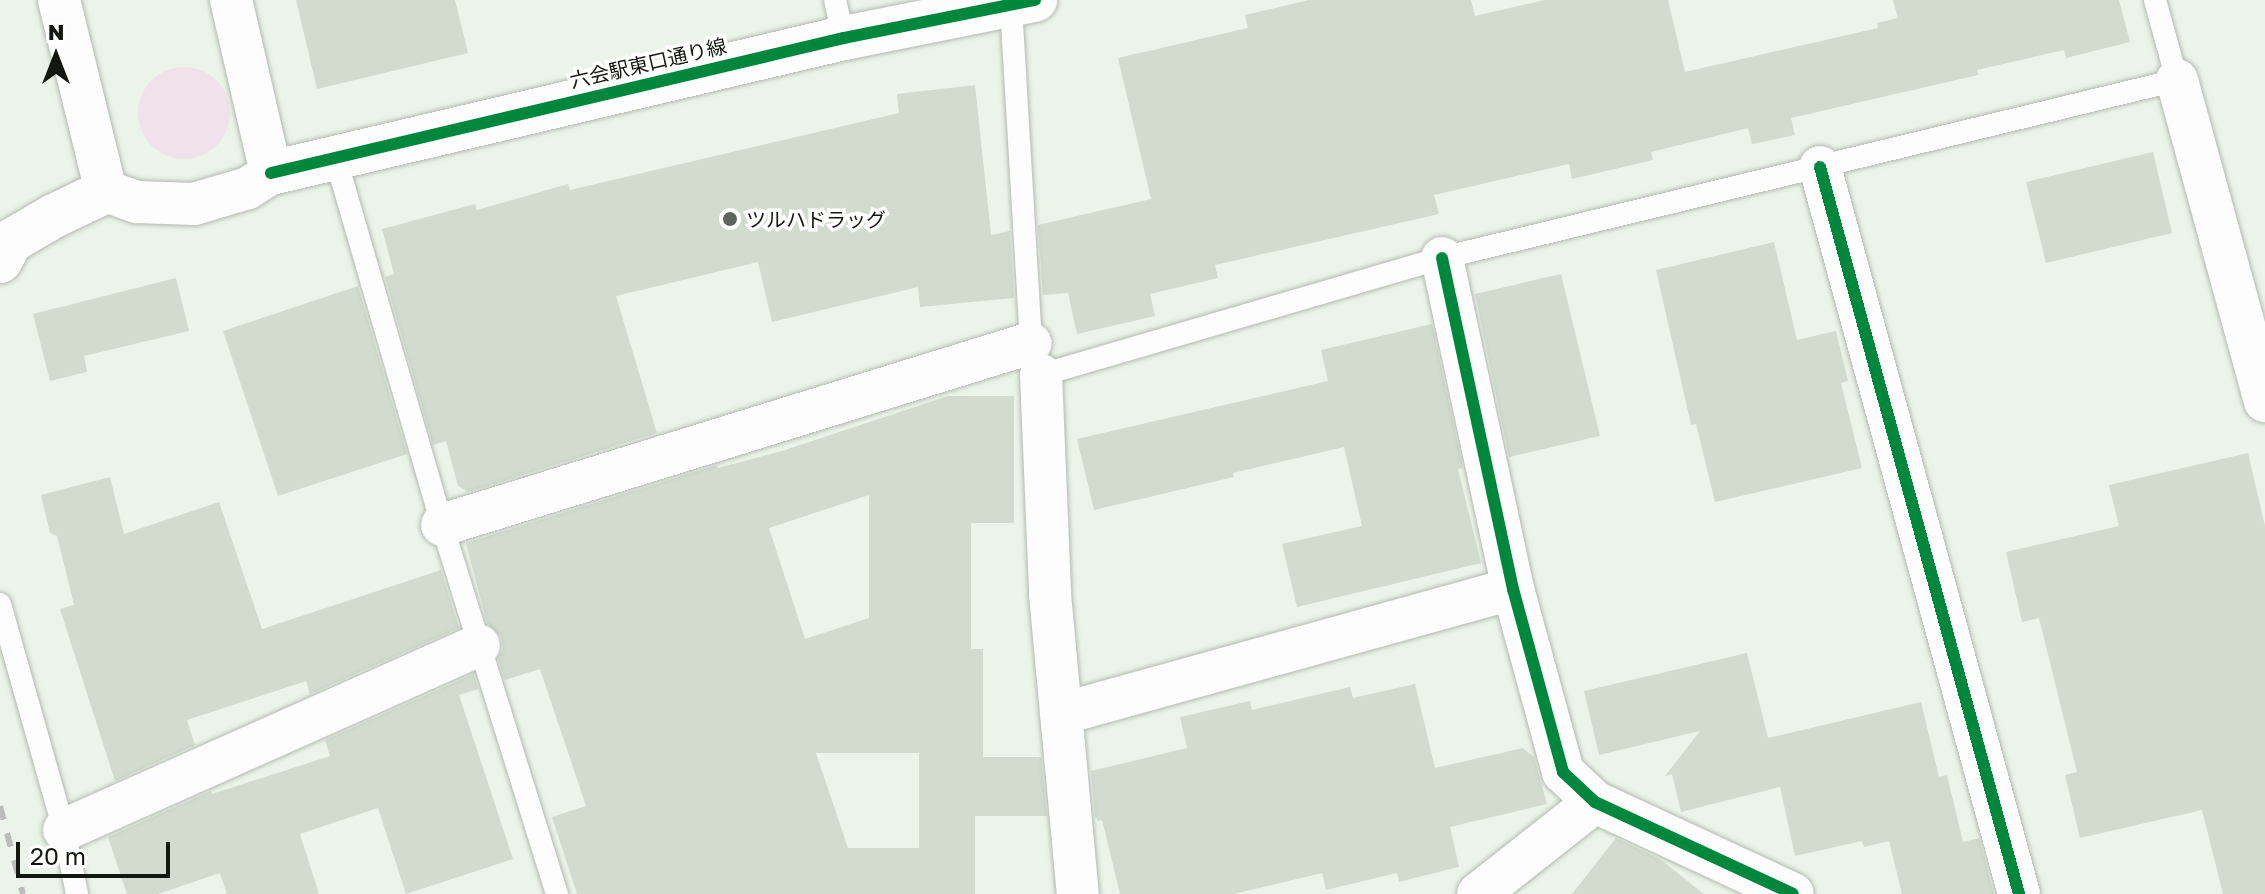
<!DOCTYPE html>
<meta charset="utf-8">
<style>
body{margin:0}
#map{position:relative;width:2265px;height:894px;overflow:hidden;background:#ebf4e8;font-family:"Golos Text","Noto Sans JP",sans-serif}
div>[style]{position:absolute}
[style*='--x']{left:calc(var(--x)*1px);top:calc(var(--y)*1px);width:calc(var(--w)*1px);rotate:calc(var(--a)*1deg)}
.green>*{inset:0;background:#f1e1ea}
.round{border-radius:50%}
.building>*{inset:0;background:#d1dbce}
.roads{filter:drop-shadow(0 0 2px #b3bab1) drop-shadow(0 0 2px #b3bab1)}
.service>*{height:22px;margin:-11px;padding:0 11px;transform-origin:11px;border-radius:11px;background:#fcfdfc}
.minor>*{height:42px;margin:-21px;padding:0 21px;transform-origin:21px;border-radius:21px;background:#fcfdfc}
.tertiary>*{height:44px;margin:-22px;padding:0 22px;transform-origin:22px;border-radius:22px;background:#fcfdfc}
.rail>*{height:6px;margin-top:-3px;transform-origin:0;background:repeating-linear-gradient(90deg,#bbbdba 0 14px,transparent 0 28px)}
.cycleway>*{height:12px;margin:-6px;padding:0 6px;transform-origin:6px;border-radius:6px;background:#00873e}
.dots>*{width:22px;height:22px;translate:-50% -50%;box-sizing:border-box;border:4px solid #fff;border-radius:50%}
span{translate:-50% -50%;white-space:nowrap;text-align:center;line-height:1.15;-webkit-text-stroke:7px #fff;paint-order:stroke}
.street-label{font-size:20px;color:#121810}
.poi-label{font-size:20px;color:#121810}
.left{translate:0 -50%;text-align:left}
.north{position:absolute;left:16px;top:16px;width:80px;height:80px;-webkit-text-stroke:6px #fff;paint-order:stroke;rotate:0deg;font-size:22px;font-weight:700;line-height:32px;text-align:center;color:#121810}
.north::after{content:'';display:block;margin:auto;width:28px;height:36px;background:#121810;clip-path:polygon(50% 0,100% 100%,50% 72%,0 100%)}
.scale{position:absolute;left:16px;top:842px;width:154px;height:36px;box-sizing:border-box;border:4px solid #121810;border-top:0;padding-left:10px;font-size:24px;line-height:28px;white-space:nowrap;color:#121810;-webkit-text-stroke:6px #fff;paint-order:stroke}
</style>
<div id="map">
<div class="green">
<i class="round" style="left:138px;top:67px;width:92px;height:92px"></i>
</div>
<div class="building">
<i style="clip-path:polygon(296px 0,455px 0,468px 53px,317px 89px)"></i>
<i style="clip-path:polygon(1309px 0,1471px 0,1475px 16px,1545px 0,1668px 0,1685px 72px,1878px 28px,1877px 23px,1898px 18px,1893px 0,2119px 0,2130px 42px,2066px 58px,2064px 50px,1977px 70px,1978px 75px,1791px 118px,1795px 135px,1752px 144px,1748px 128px,1651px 152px,1653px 160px,1572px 179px,1569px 164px,1434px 195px,1439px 214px,1215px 265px,1218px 278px,1150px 294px,1155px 316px,1077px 334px,1068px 293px,1043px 295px,1038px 225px,1151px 199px,1118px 58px,1248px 28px,1245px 15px)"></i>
<i style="clip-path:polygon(975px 85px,991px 235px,1010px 231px,1014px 298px,920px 307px,918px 287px,772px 322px,758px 262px,616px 296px,657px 433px,468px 492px,458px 486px,446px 441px,433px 445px,385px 277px,394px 274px,382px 229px,475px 204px,477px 210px,568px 184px,570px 190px,899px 113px,897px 94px)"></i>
<i style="clip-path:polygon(2153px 152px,2172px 233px,2046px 263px,2026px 182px)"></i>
<i style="clip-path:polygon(1774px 242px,1797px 340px,1836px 331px,1848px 381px,1841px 383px,1862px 468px,1715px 502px,1696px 424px,1691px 425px,1656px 270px)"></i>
<i style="clip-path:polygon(1561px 274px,1600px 436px,1509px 457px,1475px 294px)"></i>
<i style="clip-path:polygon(176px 278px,189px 331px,84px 356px,87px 372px,50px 381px,33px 314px)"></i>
<i style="clip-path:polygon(358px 286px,407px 454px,278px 496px,223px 331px)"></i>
<i style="clip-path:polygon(1432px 324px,1463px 468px,1458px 469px,1481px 563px,1297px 607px,1282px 544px,1362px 526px,1344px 447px,1233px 473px,1234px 477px,1094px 510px,1077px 439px,1328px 381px,1321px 350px)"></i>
<i style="clip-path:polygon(evenodd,948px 396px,1014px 396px,1014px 523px,971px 523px,971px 649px,983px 649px,983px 757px,1041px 757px,1047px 816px,975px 816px,975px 894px,577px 894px,552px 817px,586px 806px,540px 669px,505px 680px,498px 659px,503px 648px,501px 636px,487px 623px,466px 543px,717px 465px,718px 468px,782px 451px,948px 396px,869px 495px,869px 618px,805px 639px,769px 528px,869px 495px,948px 396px,816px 753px,919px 753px,919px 848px,848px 848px,816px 753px)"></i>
<i style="clip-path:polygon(2248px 453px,2265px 526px,2265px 894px,2223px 894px,2202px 810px,2080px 838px,2065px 775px,2077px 772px,2039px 618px,2022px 622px,2006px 552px,2119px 526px,2109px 485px)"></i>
<i style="clip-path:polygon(110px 477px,124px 534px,219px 502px,262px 629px,441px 570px,459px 628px,310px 694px,306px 681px,187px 720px,195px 745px,115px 781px,60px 609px,74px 605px,57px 536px,50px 533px,41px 495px)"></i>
<i style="clip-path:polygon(1747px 653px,1768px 738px,1921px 702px,1939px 777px,1947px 775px,1963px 842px,1979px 838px,1994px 894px,1902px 894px,1889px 841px,1864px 847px,1862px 841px,1795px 856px,1780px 787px,1681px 812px,1672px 774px,1665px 776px,1700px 731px,1599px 755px,1584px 691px)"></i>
<i style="clip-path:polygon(474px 674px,478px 689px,459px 695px,513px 859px,406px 894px,378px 808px,300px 834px,319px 894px,227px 894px,220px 873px,158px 894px,127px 894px,108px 837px,211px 791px,212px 794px,330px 756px,325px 740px)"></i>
<i style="clip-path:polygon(1415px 684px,1435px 768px,1523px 748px,1534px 757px,1547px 804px,1450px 827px,1459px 867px,1399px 882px,1397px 873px,1326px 890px,1322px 873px,1234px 894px,1120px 894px,1102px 820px,1098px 821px,1095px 816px,1091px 771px,1187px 748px,1180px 717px,1250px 701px,1252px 710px,1350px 687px,1353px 698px)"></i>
<i style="clip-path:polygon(1616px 838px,1660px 859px,1704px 894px,1572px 894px)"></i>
</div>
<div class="roads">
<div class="service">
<i style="--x:835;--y:0;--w:39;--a:77"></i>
<i style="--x:1011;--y:6;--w:338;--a:86.6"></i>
<i style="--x:1031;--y:343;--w:34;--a:73"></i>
<i style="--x:1041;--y:375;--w:418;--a:-16.3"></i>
<i style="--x:1442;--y:258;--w:756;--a:-13.61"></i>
<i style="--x:2177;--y:80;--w:83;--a:-105.4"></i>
<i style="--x:335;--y:156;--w:384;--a:73.8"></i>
<i style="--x:442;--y:525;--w:387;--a:72.7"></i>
<i style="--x:0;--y:604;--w:235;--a:74.2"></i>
<i style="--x:64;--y:830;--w:65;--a:78.5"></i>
</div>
<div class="minor">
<i style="--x:59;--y:0;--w:197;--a:76.2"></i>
<i style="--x:106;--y:191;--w:33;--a:20"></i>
<i style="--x:137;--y:202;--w:57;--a:2"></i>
<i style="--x:194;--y:204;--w:56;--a:-16.5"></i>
<i style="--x:248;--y:188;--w:27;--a:-33"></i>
<i style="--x:271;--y:173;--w:178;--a:-103"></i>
<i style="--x:2177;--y:80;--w:333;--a:74.7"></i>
<i style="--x:1820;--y:167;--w:754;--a:74.69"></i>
<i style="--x:1442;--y:258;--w:339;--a:77.9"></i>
<i style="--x:1513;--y:589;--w:190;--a:74.7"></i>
<i style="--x:1563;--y:772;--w:44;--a:43.2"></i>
<i style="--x:1595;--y:802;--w:218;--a:24.9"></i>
<i style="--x:1041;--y:375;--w:219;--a:87.6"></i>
<i style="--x:1050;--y:594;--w:301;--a:84.7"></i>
<i style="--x:442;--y:525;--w:616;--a:-17.17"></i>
<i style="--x:1061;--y:714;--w:469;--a:-15.5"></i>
<i style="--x:64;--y:830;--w:454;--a:-24"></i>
<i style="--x:1478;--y:894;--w:149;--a:-38.2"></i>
</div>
<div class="tertiary">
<i style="--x:271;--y:173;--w:589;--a:-13.26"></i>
<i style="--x:844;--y:38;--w:195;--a:-11.3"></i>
<i style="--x:0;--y:261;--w:23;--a:-61"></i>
<i style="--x:11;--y:241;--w:50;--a:-30.2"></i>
<i style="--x:54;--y:216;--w:58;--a:-25.7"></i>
</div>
</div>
<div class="rail">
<i style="--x:0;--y:806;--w:91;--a:75.4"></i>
</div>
<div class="cycleway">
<i style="--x:1820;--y:167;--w:754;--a:74.69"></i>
<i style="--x:271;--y:173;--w:589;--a:-13.26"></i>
<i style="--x:844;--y:38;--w:195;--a:-11.3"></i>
<i style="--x:1442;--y:258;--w:339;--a:77.9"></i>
<i style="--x:1513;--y:589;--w:190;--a:74.7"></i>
<i style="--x:1563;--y:772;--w:44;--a:43.2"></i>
<i style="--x:1595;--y:802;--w:218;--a:24.9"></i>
</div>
<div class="dots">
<i style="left:730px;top:219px;background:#5e655c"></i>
</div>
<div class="street-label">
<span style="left:648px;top:63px;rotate:-13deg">六会駅東口通り線</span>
</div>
<div class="poi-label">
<span class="left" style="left:746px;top:219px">ツルハドラッグ</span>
</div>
<div class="north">N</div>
<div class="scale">20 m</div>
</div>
